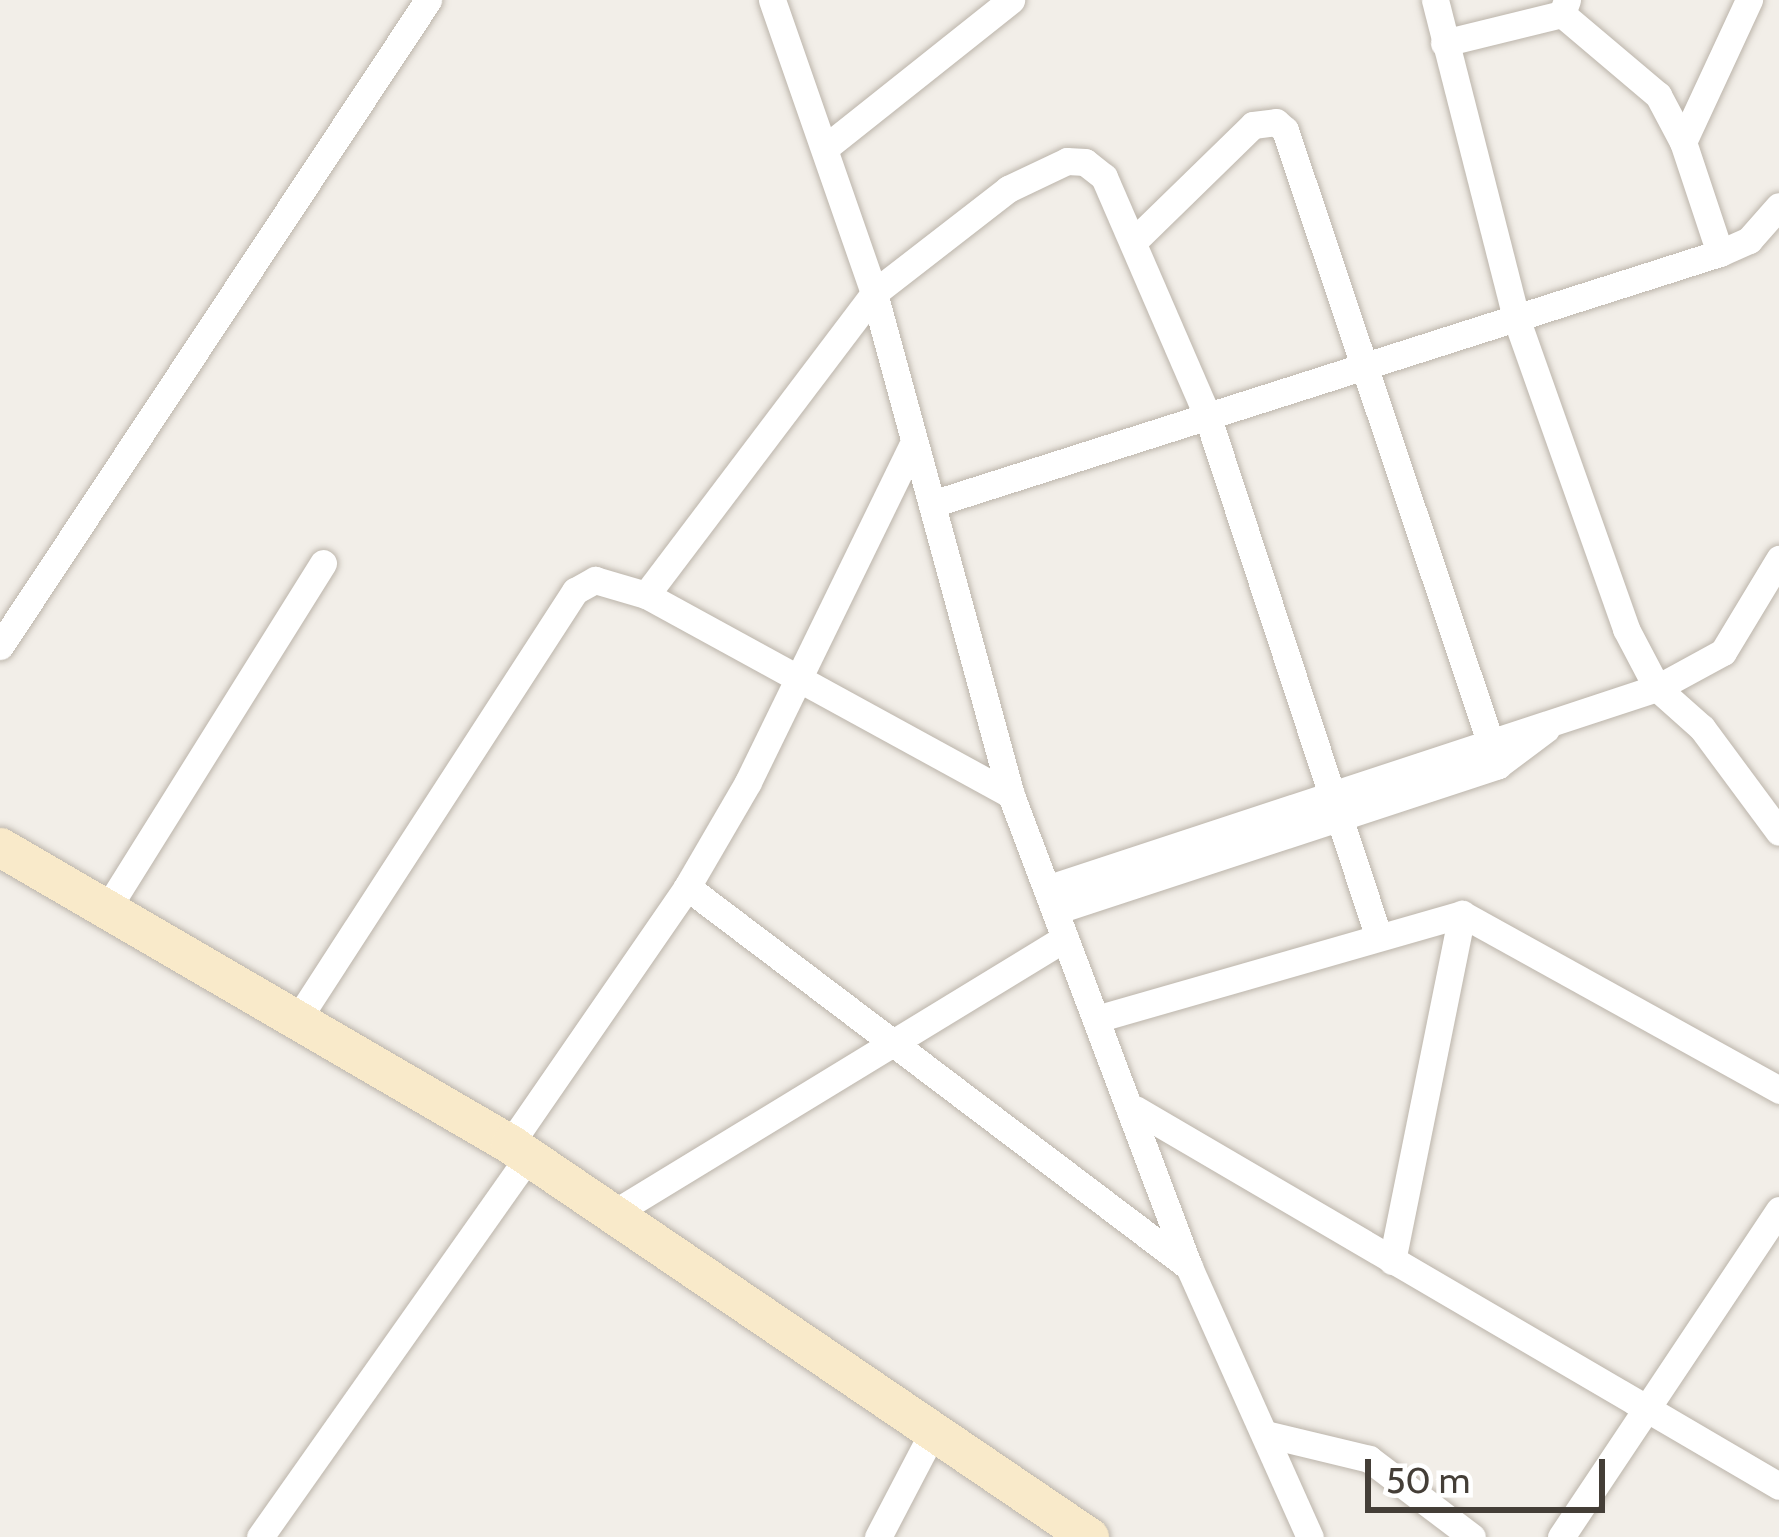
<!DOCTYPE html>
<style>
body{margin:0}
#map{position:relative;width:1779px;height:1537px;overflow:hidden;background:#f2eee8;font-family:Cabin,sans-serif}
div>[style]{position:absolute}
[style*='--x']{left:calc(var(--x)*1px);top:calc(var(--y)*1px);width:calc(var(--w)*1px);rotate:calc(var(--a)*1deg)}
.roads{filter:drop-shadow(0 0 3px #bcb5ab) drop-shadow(0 0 3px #bcb5ab)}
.street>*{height:27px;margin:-13.5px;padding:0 13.5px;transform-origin:13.5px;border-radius:13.5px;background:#fff}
.secondary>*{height:39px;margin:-19.5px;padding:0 19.5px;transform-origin:19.5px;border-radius:19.5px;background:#f9eaca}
span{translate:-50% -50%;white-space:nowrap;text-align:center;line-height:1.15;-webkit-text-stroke:9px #fff;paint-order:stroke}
.scale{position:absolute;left:1365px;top:1459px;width:240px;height:54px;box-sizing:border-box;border:6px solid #443e37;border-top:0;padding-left:15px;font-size:36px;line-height:42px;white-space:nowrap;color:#443e37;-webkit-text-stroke:9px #fff;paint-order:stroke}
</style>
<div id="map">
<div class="roads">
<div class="street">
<i style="--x:772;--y:0;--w:310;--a:70.8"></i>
<i style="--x:874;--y:293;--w:520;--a:74.74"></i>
<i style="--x:1011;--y:795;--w:504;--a:69.34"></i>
<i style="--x:1189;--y:1267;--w:296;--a:65.9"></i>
<i style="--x:1435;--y:0;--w:325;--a:75.7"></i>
<i style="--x:1515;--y:315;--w:333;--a:70.5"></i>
<i style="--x:1626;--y:629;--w:67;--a:62.3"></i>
<i style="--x:1657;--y:688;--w:60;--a:41.6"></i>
<i style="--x:1702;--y:728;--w:129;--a:53.5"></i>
<i style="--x:1567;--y:0;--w:15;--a:110"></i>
<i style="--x:1562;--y:14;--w:126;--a:40.2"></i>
<i style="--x:1658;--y:95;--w:53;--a:62"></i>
<i style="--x:1683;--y:142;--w:117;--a:71.6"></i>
<i style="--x:1444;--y:43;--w:122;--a:-13.8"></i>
<i style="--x:1683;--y:142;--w:157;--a:-65.1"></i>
<i style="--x:825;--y:148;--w:238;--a:-38.5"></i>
<i style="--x:1134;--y:241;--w:166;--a:-44.3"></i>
<i style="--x:1253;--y:125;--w:23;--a:-7"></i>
<i style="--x:1276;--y:122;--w:12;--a:42"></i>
<i style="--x:1285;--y:130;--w:670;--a:71.46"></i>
<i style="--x:935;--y:503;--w:824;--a:-17.67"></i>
<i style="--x:1720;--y:253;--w:32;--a:-24"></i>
<i style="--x:1749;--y:240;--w:45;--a:-48.6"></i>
<i style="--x:646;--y:595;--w:378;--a:-52.9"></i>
<i style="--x:874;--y:293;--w:170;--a:-37.8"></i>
<i style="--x:1008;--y:189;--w:65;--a:-25.4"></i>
<i style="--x:1067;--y:161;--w:18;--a:3"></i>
<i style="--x:1085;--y:162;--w:24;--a:38"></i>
<i style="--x:1104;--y:177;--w:259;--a:66.6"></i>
<i style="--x:1207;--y:415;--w:547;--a:71.8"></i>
<i style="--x:0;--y:646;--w:775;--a:-56.47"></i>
<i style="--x:687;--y:887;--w:630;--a:37.12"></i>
<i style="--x:1052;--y:887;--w:637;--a:-18.21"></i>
<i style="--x:1657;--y:688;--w:75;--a:-28.6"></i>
<i style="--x:1723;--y:652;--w:109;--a:-58.9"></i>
<i style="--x:110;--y:904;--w:402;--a:-58"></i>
<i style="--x:1058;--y:910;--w:463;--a:-18.2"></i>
<i style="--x:1498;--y:765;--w:60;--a:-36.9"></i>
<i style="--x:299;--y:1017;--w:508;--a:-57.06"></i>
<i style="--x:575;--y:591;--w:23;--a:-29"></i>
<i style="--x:595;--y:580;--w:53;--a:16.4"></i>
<i style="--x:646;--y:595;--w:416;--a:28.7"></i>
<i style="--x:1096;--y:1019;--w:381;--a:-16"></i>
<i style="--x:1462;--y:914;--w:363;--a:29"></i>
<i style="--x:1135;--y:1109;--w:746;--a:30.34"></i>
<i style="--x:510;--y:1144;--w:312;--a:-55.4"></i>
<i style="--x:687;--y:887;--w:121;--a:-59.8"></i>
<i style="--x:748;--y:782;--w:378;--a:-64"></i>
<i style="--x:614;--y:1213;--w:528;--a:-31.37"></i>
<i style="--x:1392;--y:1261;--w:354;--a:-78.6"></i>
<i style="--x:1270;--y:1435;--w:102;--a:13.6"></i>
<i style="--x:1369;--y:1459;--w:129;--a:37.1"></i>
<i style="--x:260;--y:1537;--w:466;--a:-54.8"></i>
<i style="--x:878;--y:1537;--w:119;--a:-62.4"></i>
<i style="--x:1561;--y:1537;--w:393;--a:-56.3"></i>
</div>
<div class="secondary">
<i style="--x:0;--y:847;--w:590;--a:30.21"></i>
<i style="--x:510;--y:1144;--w:700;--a:34.17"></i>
</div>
</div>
<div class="scale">50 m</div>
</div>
